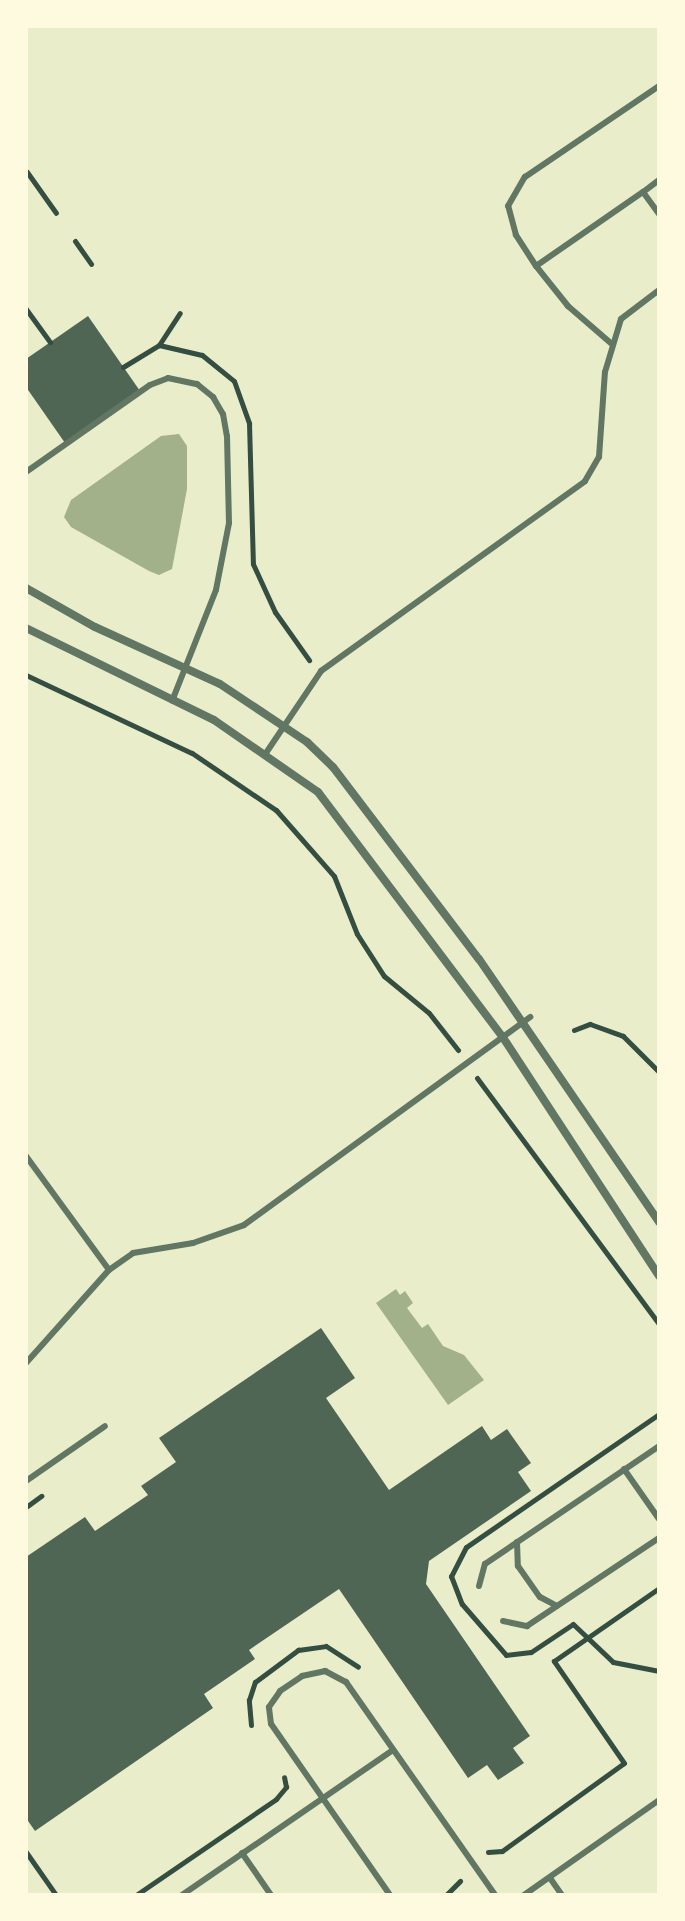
<!DOCTYPE html>
<style>
body{margin:0}
#map{position:relative;width:685px;height:1921px;overflow:hidden;background:#e9edc9;font-family:"Space Grotesk",sans-serif}
div>[style]{position:absolute}
[style*='--x']{left:calc(var(--x)*1px);top:calc(var(--y)*1px);width:calc(var(--w)*1px);rotate:calc(var(--a)*1deg)}
.water>*{inset:0;background:#a3b18a}
.building>*{inset:0;background:#4f6655}
.path>*{height:5px;margin:-2.5px;padding:0 2.5px;transform-origin:2.5px;border-radius:2.5px;background:#344e41}
.service>*{height:6px;margin:-3px;padding:0 3px;transform-origin:3px;border-radius:3px;background:#617663}
.minor>*{height:8px;margin:-4px;padding:0 4px;transform-origin:4px;border-radius:4px;background:#617663}
span{translate:-50% -50%;white-space:nowrap;text-align:center;line-height:1.15;-webkit-text-stroke:6px #fefae0;paint-order:stroke}
.frame{position:absolute;inset:0;border:28px solid #fefae0;pointer-events:none}
</style>
<div id="map">
<div class="water">
<i style="clip-path:polygon(179px 434px,187px 446px,187px 489px,172px 569px,159px 575px,149px 571px,71px 527px,64px 517px,71px 500px,161px 436px)"></i>
<i style="clip-path:polygon(396px 1289px,400px 1295px,405px 1291px,413px 1303px,407px 1308px,422px 1328px,428px 1324px,443px 1346px,464px 1355px,484px 1380px,448px 1405px,376px 1303px)"></i>
</div>
<div class="building">
<i style="clip-path:polygon(88px 316px,140px 391px,65px 443px,26px 387px,26px 359px)"></i>
<i style="clip-path:polygon(321px 1328px,355px 1378px,326px 1398px,389px 1490px,482px 1426px,491px 1440px,507px 1429px,531px 1463px,518px 1472px,531px 1491px,429px 1561px,426px 1584px,530px 1736px,513px 1748px,524px 1763px,498px 1780px,487px 1765px,468px 1778px,339px 1589px,249px 1650px,255px 1659px,204px 1694px,213px 1708px,35px 1831px,26px 1818px,26px 1557px,85px 1517px,95px 1531px,148px 1495px,141px 1486px,176px 1462px,159px 1438px)"></i>
</div>
<div class="path">
<i style="--x:27;--y:172;--w:50;--a:54.7"></i>
<i style="--x:75;--y:241;--w:28;--a:55"></i>
<i style="--x:26;--y:309;--w:41;--a:54"></i>
<i style="--x:159;--y:345;--w:38;--a:-57"></i>
<i style="--x:123;--y:367;--w:42;--a:-31.4"></i>
<i style="--x:159;--y:345;--w:44;--a:13.1"></i>
<i style="--x:202;--y:355;--w:41;--a:39.1"></i>
<i style="--x:234;--y:381;--w:45;--a:70.3"></i>
<i style="--x:249;--y:423;--w:141;--a:88.4"></i>
<i style="--x:253;--y:564;--w:53;--a:65.4"></i>
<i style="--x:275;--y:612;--w:59;--a:54.7"></i>
<i style="--x:26;--y:675;--w:183;--a:25.2"></i>
<i style="--x:192;--y:753;--w:102;--a:34.2"></i>
<i style="--x:276;--y:810;--w:88;--a:48.7"></i>
<i style="--x:334;--y:876;--w:62;--a:68.4"></i>
<i style="--x:357;--y:934;--w:50;--a:57.3"></i>
<i style="--x:384;--y:976;--w:58;--a:39.4"></i>
<i style="--x:429;--y:1013;--w:47;--a:51.9"></i>
<i style="--x:574;--y:1030;--w:17;--a:-21"></i>
<i style="--x:590;--y:1024;--w:35;--a:20"></i>
<i style="--x:623;--y:1036;--w:51;--a:45"></i>
<i style="--x:477;--y:1078;--w:306;--a:53.5"></i>
<i style="--x:659;--y:1414;--w:234;--a:145.4"></i>
<i style="--x:466;--y:1547;--w:33;--a:117"></i>
<i style="--x:451;--y:1576;--w:30;--a:69"></i>
<i style="--x:462;--y:1604;--w:67;--a:49.2"></i>
<i style="--x:506;--y:1655;--w:25;--a:-7"></i>
<i style="--x:531;--y:1652;--w:50;--a:-33.7"></i>
<i style="--x:573;--y:1624;--w:55;--a:43.5"></i>
<i style="--x:613;--y:1662;--w:47;--a:11.1"></i>
<i style="--x:26;--y:1507;--w:19;--a:-36"></i>
<i style="--x:251;--y:1725;--w:25;--a:-95"></i>
<i style="--x:249;--y:1700;--w:19;--a:-72"></i>
<i style="--x:255;--y:1682;--w:54;--a:-36.7"></i>
<i style="--x:298;--y:1650;--w:28;--a:-8"></i>
<i style="--x:326;--y:1646;--w:38;--a:33"></i>
<i style="--x:26;--y:1852;--w:52;--a:55.1"></i>
<i style="--x:488;--y:1852;--w:14;--a:-4"></i>
<i style="--x:502;--y:1851;--w:150;--a:-35.8"></i>
<i style="--x:624;--y:1763;--w:124;--a:-124.5"></i>
<i style="--x:554;--y:1661;--w:128;--a:-34.8"></i>
<i style="--x:136;--y:1895;--w:170;--a:-34.4"></i>
<i style="--x:276;--y:1799;--w:16;--a:-50"></i>
<i style="--x:286;--y:1787;--w:10;--a:-101"></i>
<i style="--x:446;--y:1895;--w:20;--a:-45"></i>
</div>
<div class="service">
<i style="--x:659;--y:180;--w:20;--a:143"></i>
<i style="--x:643;--y:192;--w:27;--a:54"></i>
<i style="--x:536;--y:266;--w:37;--a:-123"></i>
<i style="--x:516;--y:235;--w:30;--a:-105"></i>
<i style="--x:508;--y:206;--w:34;--a:-60"></i>
<i style="--x:525;--y:177;--w:162;--a:-34.2"></i>
<i style="--x:613;--y:345;--w:60;--a:-139.1"></i>
<i style="--x:568;--y:306;--w:51;--a:-128.7"></i>
<i style="--x:536;--y:266;--w:130;--a:-34.7"></i>
<i style="--x:26;--y:472;--w:151;--a:-35.1"></i>
<i style="--x:150;--y:385;--w:19;--a:-21"></i>
<i style="--x:168;--y:378;--w:30;--a:12"></i>
<i style="--x:197;--y:384;--w:21;--a:39"></i>
<i style="--x:213;--y:397;--w:20;--a:60"></i>
<i style="--x:223;--y:414;--w:22;--a:80"></i>
<i style="--x:227;--y:436;--w:87;--a:88.7"></i>
<i style="--x:229;--y:523;--w:68;--a:101"></i>
<i style="--x:216;--y:590;--w:119;--a:111.6"></i>
<i style="--x:266;--y:753;--w:99;--a:-56.1"></i>
<i style="--x:321;--y:671;--w:325;--a:-35.7"></i>
<i style="--x:585;--y:481;--w:28;--a:-60"></i>
<i style="--x:599;--y:457;--w:85;--a:-86"></i>
<i style="--x:605;--y:372;--w:55;--a:-73.2"></i>
<i style="--x:621;--y:319;--w:48;--a:-37.3"></i>
<i style="--x:26;--y:1156;--w:141;--a:53.9"></i>
<i style="--x:26;--y:1363;--w:125;--a:-48.3"></i>
<i style="--x:109;--y:1270;--w:29;--a:-35"></i>
<i style="--x:133;--y:1253;--w:61;--a:-9.5"></i>
<i style="--x:193;--y:1243;--w:54;--a:-19.4"></i>
<i style="--x:244;--y:1225;--w:354;--a:-36"></i>
<i style="--x:624;--y:1469;--w:61;--a:55"></i>
<i style="--x:26;--y:1481;--w:96;--a:-34.8"></i>
<i style="--x:517;--y:1542;--w:24;--a:88"></i>
<i style="--x:518;--y:1566;--w:38;--a:55"></i>
<i style="--x:540;--y:1597;--w:19;--a:28"></i>
<i style="--x:479;--y:1586;--w:23;--a:-75"></i>
<i style="--x:485;--y:1564;--w:210;--a:-34.1"></i>
<i style="--x:503;--y:1621;--w:25;--a:12"></i>
<i style="--x:527;--y:1626;--w:159;--a:-33.7"></i>
<i style="--x:242;--y:1853;--w:51;--a:55.4"></i>
<i style="--x:550;--y:1878;--w:21;--a:55"></i>
<i style="--x:182;--y:1895;--w:256;--a:-34.5"></i>
<i style="--x:390;--y:1895;--w:208;--a:-124.8"></i>
<i style="--x:271;--y:1724;--w:17;--a:-97"></i>
<i style="--x:269;--y:1707;--w:19;--a:-55"></i>
<i style="--x:280;--y:1691;--w:27;--a:-34"></i>
<i style="--x:302;--y:1676;--w:24;--a:-12"></i>
<i style="--x:325;--y:1671;--w:24;--a:28"></i>
<i style="--x:346;--y:1682;--w:260;--a:55"></i>
<i style="--x:524;--y:1895;--w:165;--a:-35.1"></i>
</div>
<div class="minor">
<i style="--x:26;--y:588;--w:79;--a:29.5"></i>
<i style="--x:95;--y:627;--w:137;--a:24.5"></i>
<i style="--x:220;--y:684;--w:105;--a:33.7"></i>
<i style="--x:307;--y:742;--w:36;--a:44"></i>
<i style="--x:333;--y:767;--w:241;--a:52.8"></i>
<i style="--x:479;--y:959;--w:319;--a:55.6"></i>
<i style="--x:26;--y:628;--w:209;--a:26.1"></i>
<i style="--x:214;--y:720;--w:126;--a:34.7"></i>
<i style="--x:318;--y:792;--w:306;--a:53"></i>
<i style="--x:502;--y:1036;--w:287;--a:56.8"></i>
</div>
<div class="frame"></div>
</div>
